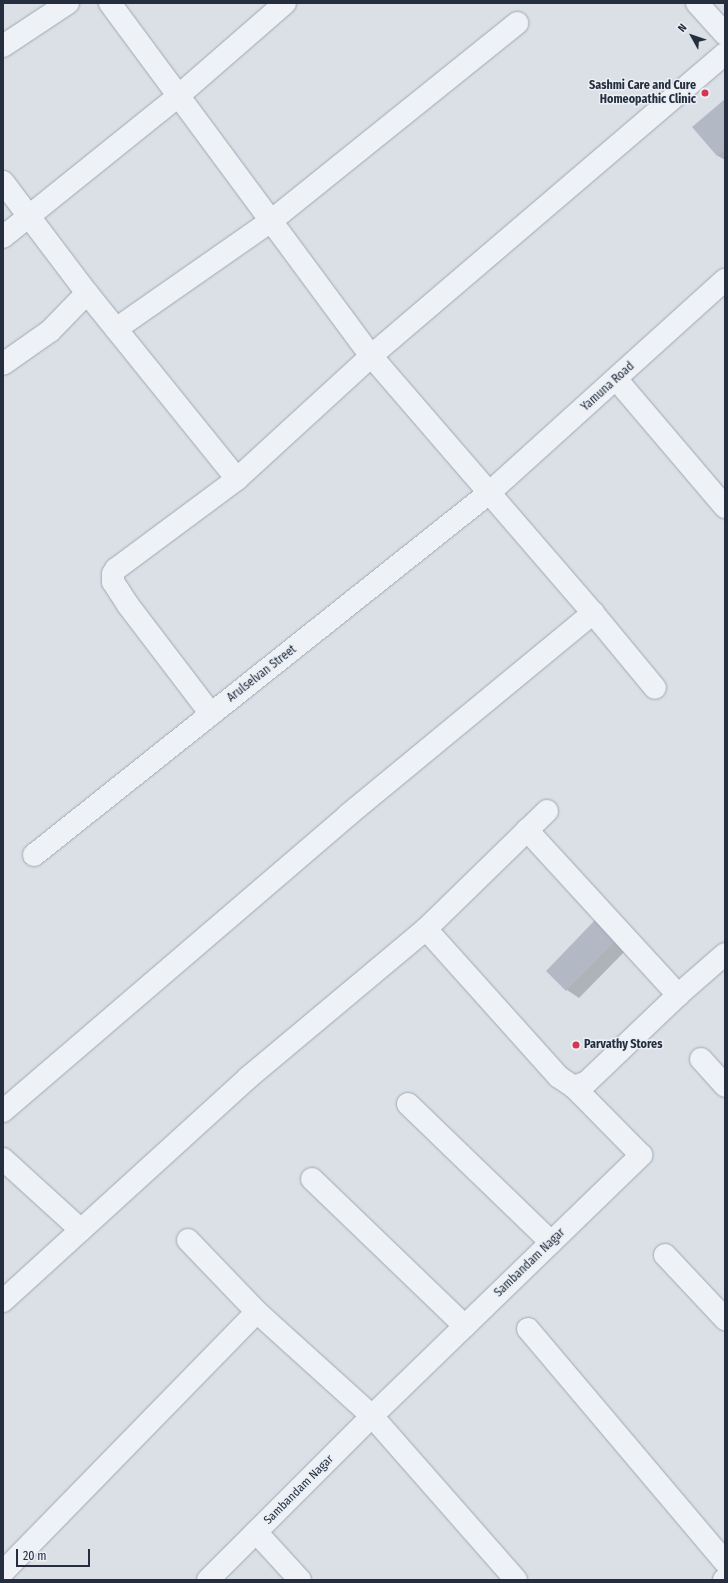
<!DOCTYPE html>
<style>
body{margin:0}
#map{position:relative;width:728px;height:1583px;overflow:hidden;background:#dbe0e7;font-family:"Fira Sans Condensed",sans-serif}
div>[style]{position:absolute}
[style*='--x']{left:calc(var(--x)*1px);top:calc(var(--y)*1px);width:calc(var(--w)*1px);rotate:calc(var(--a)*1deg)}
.shadow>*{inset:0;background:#0003}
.building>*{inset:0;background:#b2b9c4}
.roads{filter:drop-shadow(0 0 1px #a0a7b1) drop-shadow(0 0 1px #a0a7b1)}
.minor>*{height:22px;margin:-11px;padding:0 11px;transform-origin:11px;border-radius:11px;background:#eef1f5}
.dots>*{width:11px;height:11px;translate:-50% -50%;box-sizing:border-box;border:2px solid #eaeff5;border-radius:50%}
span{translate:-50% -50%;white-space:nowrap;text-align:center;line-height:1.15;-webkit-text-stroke:3px #eaeff5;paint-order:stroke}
.poi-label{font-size:12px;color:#242e3e;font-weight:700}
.right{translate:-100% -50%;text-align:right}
.left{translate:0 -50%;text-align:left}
.street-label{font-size:12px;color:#242e3e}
.frame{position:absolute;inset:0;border:4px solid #242e3e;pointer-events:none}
.north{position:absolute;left:672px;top:16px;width:40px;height:40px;-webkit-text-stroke:3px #eaeff5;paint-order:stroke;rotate:310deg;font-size:11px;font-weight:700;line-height:16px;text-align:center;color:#242e3e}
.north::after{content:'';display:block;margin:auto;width:14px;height:18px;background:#242e3e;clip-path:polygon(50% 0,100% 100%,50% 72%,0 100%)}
.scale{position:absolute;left:16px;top:1549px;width:74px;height:18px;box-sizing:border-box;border:2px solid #242e3e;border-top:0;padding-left:5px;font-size:12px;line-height:14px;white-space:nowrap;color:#242e3e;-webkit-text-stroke:3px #eaeff5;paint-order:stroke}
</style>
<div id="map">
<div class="shadow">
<i style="clip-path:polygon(725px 101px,725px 160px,718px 156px,694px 127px)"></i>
<i style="clip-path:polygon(597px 919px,630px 946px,579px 998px,567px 990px)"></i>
</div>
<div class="building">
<i style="clip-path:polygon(725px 99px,725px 150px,717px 156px,692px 127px)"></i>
<i style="clip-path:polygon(597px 918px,618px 938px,566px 991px,546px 971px)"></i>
</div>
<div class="roads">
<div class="minor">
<i style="--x:697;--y:3;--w:42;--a:47.9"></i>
<i style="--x:3;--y:46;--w:78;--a:-33.5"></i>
<i style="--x:3;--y:182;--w:139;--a:52.9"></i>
<i style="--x:87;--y:293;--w:53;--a:134.2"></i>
<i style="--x:50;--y:331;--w:57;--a:144.9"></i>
<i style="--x:3;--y:237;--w:223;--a:-38.8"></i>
<i style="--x:177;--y:97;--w:143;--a:-41"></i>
<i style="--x:87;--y:293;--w:239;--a:51.1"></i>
<i style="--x:116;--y:329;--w:189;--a:-34.9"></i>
<i style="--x:271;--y:221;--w:316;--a:-38.8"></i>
<i style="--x:617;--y:380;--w:167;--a:49.6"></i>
<i style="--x:593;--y:613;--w:97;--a:50.4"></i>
<i style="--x:211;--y:714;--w:137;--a:-127.3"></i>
<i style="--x:128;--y:605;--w:27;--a:-123"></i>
<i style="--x:113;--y:582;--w:8;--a:-90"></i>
<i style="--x:113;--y:574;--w:6;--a:-59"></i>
<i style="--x:116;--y:569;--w:151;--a:-36.6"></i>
<i style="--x:237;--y:479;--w:182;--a:-42.5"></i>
<i style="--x:371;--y:356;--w:465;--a:-40.5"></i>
<i style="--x:527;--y:830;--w:224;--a:47.5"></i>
<i style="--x:34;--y:855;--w:581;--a:-38.51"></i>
<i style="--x:489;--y:493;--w:318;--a:-42.1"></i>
<i style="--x:426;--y:929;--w:199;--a:48.1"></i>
<i style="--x:559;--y:1077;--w:18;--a:34"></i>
<i style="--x:701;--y:1059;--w:36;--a:48"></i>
<i style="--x:408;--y:1104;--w:199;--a:44"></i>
<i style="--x:3;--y:1111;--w:455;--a:-40.6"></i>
<i style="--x:348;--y:815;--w:318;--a:-39.5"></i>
<i style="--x:593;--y:613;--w:340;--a:-130.8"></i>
<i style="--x:371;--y:356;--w:439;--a:-126.5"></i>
<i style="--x:3;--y:1159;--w:105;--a:42.3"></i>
<i style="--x:312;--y:1179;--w:212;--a:43.9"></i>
<i style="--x:188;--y:1240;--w:100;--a:46.2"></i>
<i style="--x:257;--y:1312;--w:155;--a:42.1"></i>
<i style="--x:372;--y:1416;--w:218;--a:48.7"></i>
<i style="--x:665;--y:1255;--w:88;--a:46.8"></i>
<i style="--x:3;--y:1301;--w:333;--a:-42.3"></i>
<i style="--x:249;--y:1077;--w:231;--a:-39.9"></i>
<i style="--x:426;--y:929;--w:169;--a:-44.3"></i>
<i style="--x:528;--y:1329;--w:305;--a:49.8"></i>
<i style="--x:256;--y:1532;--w:65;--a:47.5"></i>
<i style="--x:3;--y:1572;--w:363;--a:-45.7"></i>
<i style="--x:208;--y:1580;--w:232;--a:-45"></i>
<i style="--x:372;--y:1416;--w:375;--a:-44.1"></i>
<i style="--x:641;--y:1155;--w:95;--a:-134.6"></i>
<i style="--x:574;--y:1087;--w:14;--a:-21"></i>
<i style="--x:587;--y:1082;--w:126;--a:-43.7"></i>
<i style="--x:678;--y:995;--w:62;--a:-41.1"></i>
<i style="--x:724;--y:1580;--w:1;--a:-45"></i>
</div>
</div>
<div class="dots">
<i style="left:705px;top:93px;background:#d83453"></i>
<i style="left:576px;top:1045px;background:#d83453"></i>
</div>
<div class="poi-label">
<span class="right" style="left:696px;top:93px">Sashmi Care and Cure<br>Homeopathic Clinic</span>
<span class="left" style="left:584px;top:1045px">Parvathy Stores</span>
</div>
<div class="street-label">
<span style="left:608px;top:387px;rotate:-42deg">Yamuna Road</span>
<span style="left:262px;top:674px;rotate:-38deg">Arulselvan Street</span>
<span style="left:530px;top:1263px;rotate:-44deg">Sambandam Nagar</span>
<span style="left:299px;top:1490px;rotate:-45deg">Sambandam Nagar</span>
</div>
<div class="frame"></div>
<div class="north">N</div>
<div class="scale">20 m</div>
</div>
